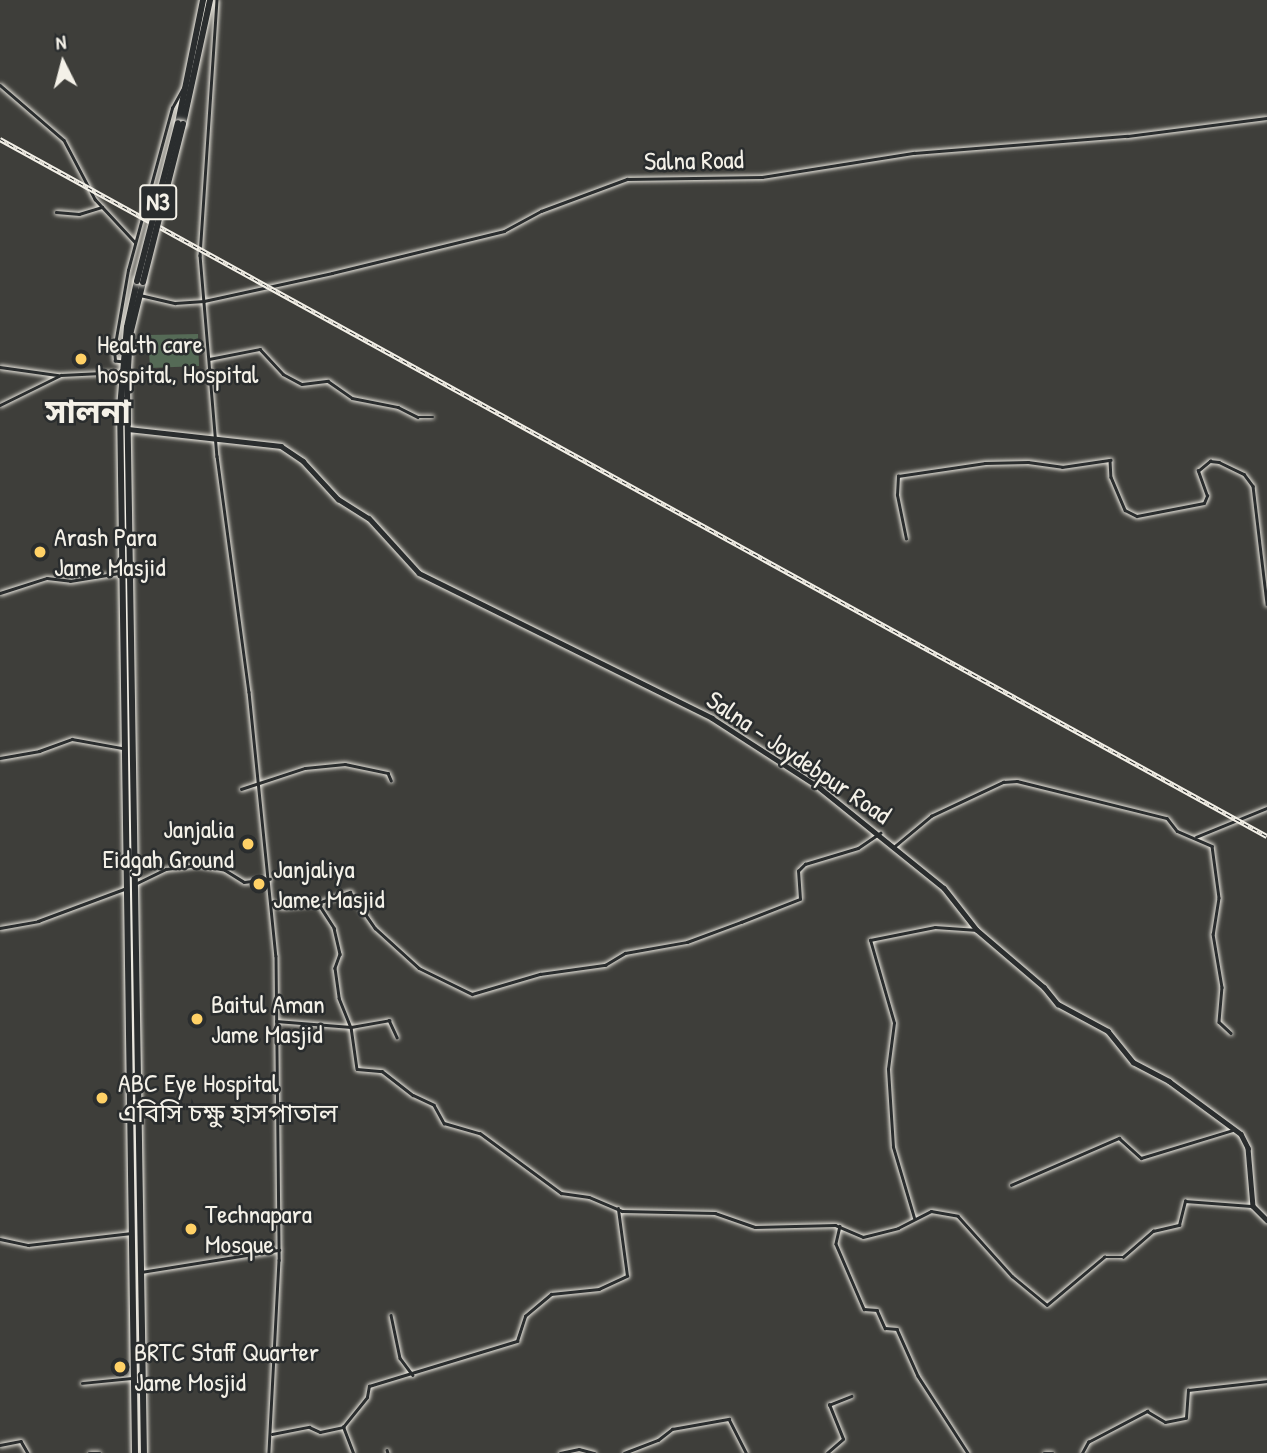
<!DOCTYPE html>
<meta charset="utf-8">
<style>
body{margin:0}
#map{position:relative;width:1267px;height:1453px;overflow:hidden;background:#3e3e3a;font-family:"Patrick Hand","Noto Sans Bengali",sans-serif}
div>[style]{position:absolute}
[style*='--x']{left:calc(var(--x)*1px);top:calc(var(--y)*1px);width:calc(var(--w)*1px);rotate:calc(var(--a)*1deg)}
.green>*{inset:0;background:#556a56}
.roads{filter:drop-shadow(0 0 2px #f4f1e8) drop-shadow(0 0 2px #f4f1e8)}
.street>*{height:2.5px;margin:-1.25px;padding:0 1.25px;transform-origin:1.25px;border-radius:1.25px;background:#2a2d2e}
.secondary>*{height:4.5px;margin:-2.25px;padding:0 2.25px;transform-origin:2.25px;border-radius:2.25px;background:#2a2d2e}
.highway>*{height:6px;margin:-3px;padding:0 3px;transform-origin:3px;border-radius:3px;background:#2a2d2e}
.rail>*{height:4.5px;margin-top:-2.25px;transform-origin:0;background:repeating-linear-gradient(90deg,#2a2d2e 0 5px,#f4f1e8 0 10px);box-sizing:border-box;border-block:2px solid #f4f1e8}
.bridges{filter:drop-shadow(0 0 2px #f4f1e8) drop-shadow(0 0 2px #f4f1e8)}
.highway-bridge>*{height:6px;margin:-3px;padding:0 3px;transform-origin:3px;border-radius:3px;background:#2a2d2e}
.dots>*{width:19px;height:19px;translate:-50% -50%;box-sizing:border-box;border:4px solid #2a2d2e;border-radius:50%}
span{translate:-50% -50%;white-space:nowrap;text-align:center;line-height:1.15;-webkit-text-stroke:5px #2a2d2e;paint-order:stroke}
.shield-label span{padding:2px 5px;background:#2a2d2e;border:2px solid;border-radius:5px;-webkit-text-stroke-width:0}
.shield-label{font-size:24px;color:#f4f1e8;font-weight:700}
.street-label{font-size:26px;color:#f4f1e8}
.poi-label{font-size:26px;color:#f4f1e8}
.left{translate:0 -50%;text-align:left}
.right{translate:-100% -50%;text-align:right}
.district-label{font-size:33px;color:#f4f1e8;font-weight:700}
.north{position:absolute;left:28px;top:28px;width:70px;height:70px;-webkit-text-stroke:5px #2a2d2e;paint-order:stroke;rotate:354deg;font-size:19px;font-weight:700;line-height:28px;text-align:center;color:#f4f1e8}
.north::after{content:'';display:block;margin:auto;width:24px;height:32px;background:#f4f1e8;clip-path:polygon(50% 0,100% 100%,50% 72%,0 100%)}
</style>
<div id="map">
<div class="green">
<i style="clip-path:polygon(198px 334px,199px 366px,150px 368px,148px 335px)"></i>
</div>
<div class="roads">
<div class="street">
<i style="--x:217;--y:0;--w:256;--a:93.8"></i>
<i style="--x:200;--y:255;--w:202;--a:85.2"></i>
<i style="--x:217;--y:456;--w:238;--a:82.3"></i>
<i style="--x:249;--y:692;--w:265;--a:84.2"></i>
<i style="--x:276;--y:956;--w:304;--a:89.4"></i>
<i style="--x:279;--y:1260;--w:193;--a:93"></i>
<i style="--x:0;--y:85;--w:84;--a:40.7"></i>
<i style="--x:64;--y:140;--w:67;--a:62.3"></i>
<i style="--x:95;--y:199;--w:59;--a:47.1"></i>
<i style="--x:56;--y:212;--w:23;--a:5"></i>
<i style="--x:79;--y:214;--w:24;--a:-17"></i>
<i style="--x:140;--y:295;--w:36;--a:13"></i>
<i style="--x:175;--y:303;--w:29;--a:-4"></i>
<i style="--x:204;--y:301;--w:131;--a:-12.3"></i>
<i style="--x:332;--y:273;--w:177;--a:-13.7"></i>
<i style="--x:504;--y:231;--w:42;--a:-28.4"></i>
<i style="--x:541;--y:211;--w:92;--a:-20.4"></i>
<i style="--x:627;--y:179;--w:135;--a:-0.8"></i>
<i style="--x:762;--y:177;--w:154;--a:-9"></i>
<i style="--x:914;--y:153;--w:214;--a:-4.6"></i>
<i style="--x:1127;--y:136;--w:141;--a:-7.3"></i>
<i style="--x:209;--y:359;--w:52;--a:-11.1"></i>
<i style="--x:260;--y:349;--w:34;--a:47"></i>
<i style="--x:283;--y:374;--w:21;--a:28"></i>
<i style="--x:302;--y:384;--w:26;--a:-7"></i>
<i style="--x:328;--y:381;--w:29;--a:35"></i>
<i style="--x:352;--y:398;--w:47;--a:11.1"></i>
<i style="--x:398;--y:407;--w:22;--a:27"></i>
<i style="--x:418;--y:417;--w:15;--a:0"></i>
<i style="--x:123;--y:362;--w:8;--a:-173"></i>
<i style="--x:115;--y:361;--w:11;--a:-95"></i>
<i style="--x:114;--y:350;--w:81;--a:-80.1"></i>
<i style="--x:128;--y:270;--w:168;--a:-74.8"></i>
<i style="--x:172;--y:108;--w:25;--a:-61"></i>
<i style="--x:0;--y:367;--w:59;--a:7.9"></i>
<i style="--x:0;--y:405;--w:68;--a:-26.2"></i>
<i style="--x:61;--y:375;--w:61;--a:-2.8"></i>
<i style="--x:906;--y:539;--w:45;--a:-101.6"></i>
<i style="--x:897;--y:495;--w:19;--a:-87"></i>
<i style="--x:898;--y:476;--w:88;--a:-8.5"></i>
<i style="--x:985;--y:463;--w:43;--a:-1.3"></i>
<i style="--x:1028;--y:462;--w:34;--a:8"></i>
<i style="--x:1062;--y:467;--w:49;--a:-8.3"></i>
<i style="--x:1110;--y:460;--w:17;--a:87"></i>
<i style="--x:1111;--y:477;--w:36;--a:67"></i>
<i style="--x:1125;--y:510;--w:13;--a:27"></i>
<i style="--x:1137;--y:516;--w:68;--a:-11"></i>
<i style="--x:1204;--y:503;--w:8;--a:-67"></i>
<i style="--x:1207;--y:496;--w:27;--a:-110"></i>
<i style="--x:1198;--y:471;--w:16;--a:-40"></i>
<i style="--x:1210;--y:461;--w:9;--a:6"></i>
<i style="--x:1219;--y:462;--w:28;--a:26"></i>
<i style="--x:1244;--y:474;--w:15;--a:53"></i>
<i style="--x:1253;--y:486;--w:119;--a:83.2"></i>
<i style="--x:0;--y:593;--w:49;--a:-17.7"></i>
<i style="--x:47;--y:578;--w:23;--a:7"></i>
<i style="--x:70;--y:581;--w:51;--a:-9.1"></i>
<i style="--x:0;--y:758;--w:40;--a:-10"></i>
<i style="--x:39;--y:751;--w:35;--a:-20"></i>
<i style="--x:72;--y:739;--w:51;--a:10.2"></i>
<i style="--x:241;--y:789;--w:67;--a:-18.2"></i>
<i style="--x:305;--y:768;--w:40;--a:-5.7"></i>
<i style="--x:345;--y:764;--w:44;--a:11.8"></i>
<i style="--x:388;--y:773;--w:8;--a:67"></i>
<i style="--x:1196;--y:837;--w:77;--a:-22.2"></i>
<i style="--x:895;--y:846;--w:47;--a:-39.8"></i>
<i style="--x:931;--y:816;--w:80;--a:-25.3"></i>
<i style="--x:1003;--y:782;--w:14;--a:-4"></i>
<i style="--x:1017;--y:781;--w:154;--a:13.9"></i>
<i style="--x:1167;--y:818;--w:16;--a:52"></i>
<i style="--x:1177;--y:831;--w:38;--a:23"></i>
<i style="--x:1212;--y:846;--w:52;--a:82.3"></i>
<i style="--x:1219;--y:898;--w:36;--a:99"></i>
<i style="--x:1213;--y:934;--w:54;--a:80.4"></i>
<i style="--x:1222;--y:987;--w:35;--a:95"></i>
<i style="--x:1219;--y:1022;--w:16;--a:43"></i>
<i style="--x:135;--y:884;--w:34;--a:-26"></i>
<i style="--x:166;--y:869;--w:32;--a:-7"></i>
<i style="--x:198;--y:865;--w:27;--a:10"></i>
<i style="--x:225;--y:870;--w:22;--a:32"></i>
<i style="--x:244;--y:882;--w:26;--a:-7"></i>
<i style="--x:272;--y:902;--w:11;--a:27"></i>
<i style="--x:282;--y:907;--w:36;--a:-6"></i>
<i style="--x:318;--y:903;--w:30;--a:57"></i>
<i style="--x:334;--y:928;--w:27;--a:77"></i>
<i style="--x:340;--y:954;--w:15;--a:110"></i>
<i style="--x:335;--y:968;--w:30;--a:82"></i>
<i style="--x:339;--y:998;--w:31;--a:68"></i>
<i style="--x:351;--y:1027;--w:42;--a:81.9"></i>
<i style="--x:357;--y:1069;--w:25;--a:5"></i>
<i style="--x:382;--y:1071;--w:39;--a:38"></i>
<i style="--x:413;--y:1095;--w:23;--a:25"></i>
<i style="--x:434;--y:1105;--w:21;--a:61"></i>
<i style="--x:444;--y:1123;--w:37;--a:16"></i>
<i style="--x:480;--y:1133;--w:101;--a:36.5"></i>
<i style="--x:561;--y:1193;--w:28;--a:8"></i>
<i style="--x:589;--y:1197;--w:36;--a:23"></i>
<i style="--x:622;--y:1211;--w:93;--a:1.2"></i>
<i style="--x:715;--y:1213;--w:42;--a:19.3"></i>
<i style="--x:755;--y:1227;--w:80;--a:-1.4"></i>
<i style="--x:835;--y:1225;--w:30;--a:23"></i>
<i style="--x:863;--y:1237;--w:36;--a:-14"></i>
<i style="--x:898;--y:1228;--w:37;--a:-27"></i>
<i style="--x:931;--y:1211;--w:27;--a:10"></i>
<i style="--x:958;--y:1216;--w:81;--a:48"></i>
<i style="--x:1012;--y:1276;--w:45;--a:39.6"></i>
<i style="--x:1047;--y:1305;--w:75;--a:-40.1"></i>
<i style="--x:1104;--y:1257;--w:19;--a:0"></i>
<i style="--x:1123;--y:1257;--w:40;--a:-41"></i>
<i style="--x:1153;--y:1231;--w:27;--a:-13"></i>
<i style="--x:1179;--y:1225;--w:25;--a:-76"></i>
<i style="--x:1185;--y:1201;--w:66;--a:4.3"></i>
<i style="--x:318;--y:903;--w:34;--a:-19"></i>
<i style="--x:350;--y:892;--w:44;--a:55.2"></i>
<i style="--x:375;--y:928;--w:59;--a:42.3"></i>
<i style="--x:419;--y:968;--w:59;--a:26.1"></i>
<i style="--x:472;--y:994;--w:71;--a:-16.4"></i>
<i style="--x:540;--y:974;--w:66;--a:-7.9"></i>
<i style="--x:605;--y:965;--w:23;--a:-31"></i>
<i style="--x:625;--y:953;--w:63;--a:-10.1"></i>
<i style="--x:687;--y:942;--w:58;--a:-20.3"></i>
<i style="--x:741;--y:922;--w:63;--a:-21.3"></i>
<i style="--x:800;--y:899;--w:28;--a:-94"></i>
<i style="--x:798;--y:871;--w:10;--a:-45"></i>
<i style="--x:805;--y:864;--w:55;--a:-16.8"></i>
<i style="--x:858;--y:848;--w:27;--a:-34"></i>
<i style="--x:0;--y:928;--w:39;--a:-10"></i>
<i style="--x:38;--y:921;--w:92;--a:-20.4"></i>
<i style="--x:276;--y:1021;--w:75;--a:4.6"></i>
<i style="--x:351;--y:1027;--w:39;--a:-10"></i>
<i style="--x:389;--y:1020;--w:19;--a:65"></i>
<i style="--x:1011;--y:1185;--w:118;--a:-23.5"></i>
<i style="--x:1119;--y:1138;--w:30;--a:42"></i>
<i style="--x:1141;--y:1158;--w:96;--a:-16.9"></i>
<i style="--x:914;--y:1218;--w:74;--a:-106.5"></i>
<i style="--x:893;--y:1147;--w:78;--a:-93.7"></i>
<i style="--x:888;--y:1069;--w:46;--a:-82.6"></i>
<i style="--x:894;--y:1023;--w:86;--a:-106.1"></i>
<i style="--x:870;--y:940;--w:66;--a:-11.3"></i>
<i style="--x:935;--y:927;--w:42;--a:4.1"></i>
<i style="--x:840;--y:1226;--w:18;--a:103"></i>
<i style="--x:836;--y:1244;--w:71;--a:66.7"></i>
<i style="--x:864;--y:1309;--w:13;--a:4"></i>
<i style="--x:877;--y:1310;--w:20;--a:66"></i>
<i style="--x:885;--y:1328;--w:12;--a:5"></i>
<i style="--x:897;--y:1329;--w:51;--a:65.9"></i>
<i style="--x:918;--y:1376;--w:92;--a:57"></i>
<i style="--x:0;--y:1239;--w:29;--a:12"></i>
<i style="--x:28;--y:1245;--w:104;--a:-6.6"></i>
<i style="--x:141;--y:1272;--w:140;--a:-9.1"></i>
<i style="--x:391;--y:1315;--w:44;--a:78.2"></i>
<i style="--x:400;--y:1358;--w:21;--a:53"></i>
<i style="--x:82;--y:1383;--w:51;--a:-5.6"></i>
<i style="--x:272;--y:1434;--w:38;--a:-11"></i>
<i style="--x:309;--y:1427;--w:12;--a:24"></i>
<i style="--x:320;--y:1432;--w:24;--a:-12"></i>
<i style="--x:0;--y:1445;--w:21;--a:-11"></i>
<i style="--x:21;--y:1441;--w:14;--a:60"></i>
<i style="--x:387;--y:1450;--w:3;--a:72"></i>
<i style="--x:89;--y:1453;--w:11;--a:0"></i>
<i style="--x:353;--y:1453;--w:28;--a:-111"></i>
<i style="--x:343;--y:1427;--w:38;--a:-51"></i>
<i style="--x:367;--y:1397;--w:11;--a:-80"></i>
<i style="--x:369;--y:1386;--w:155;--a:-16.9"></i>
<i style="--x:517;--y:1341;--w:26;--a:-72"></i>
<i style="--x:525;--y:1316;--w:34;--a:-40"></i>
<i style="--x:551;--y:1294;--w:48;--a:-5.9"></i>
<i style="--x:599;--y:1289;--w:31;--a:-25"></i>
<i style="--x:627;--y:1276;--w:68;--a:-97.7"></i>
<i style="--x:560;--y:1453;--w:19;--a:-12"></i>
<i style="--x:579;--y:1449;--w:16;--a:15"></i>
<i style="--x:624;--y:1453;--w:36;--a:-21"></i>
<i style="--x:658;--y:1440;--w:18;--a:-38"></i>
<i style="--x:672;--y:1429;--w:58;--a:-10"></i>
<i style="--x:729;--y:1419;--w:38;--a:63"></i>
<i style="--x:827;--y:1453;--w:21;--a:-41"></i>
<i style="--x:843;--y:1439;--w:37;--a:-112"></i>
<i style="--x:829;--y:1405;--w:24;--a:-22"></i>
<i style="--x:1044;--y:1453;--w:9;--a:0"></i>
<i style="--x:1082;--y:1453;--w:13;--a:-61"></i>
<i style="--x:1088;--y:1442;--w:67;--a:-27.7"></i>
<i style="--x:1147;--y:1411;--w:21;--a:31"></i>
<i style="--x:1165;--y:1422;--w:21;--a:-11"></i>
<i style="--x:1186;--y:1418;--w:28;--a:-86"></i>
<i style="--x:1188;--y:1390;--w:80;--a:-6.5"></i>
</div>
<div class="secondary">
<i style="--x:128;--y:429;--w:154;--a:6.3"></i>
<i style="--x:281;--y:446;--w:27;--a:34"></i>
<i style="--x:303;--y:461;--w:52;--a:47.4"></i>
<i style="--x:338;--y:499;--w:36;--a:32"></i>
<i style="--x:369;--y:518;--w:74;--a:47.7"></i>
<i style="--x:419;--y:573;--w:327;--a:26.3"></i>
<i style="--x:712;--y:718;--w:129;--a:32.9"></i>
<i style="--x:820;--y:788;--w:159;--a:38.9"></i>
<i style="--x:944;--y:888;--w:53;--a:51.8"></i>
<i style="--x:977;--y:930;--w:88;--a:40.4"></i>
<i style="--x:1044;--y:987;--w:22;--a:51"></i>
<i style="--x:1058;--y:1004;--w:57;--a:28.4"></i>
<i style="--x:1108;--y:1031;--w:40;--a:51"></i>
<i style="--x:1133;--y:1062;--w:41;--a:27.8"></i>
<i style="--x:1169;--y:1081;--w:89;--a:36.4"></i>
<i style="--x:1241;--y:1134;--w:16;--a:63"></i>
<i style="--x:1248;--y:1148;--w:58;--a:85.1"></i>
<i style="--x:1253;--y:1206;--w:20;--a:45"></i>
</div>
<div class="highway">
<i style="--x:178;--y:123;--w:126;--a:-78.5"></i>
<i style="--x:183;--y:124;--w:127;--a:-77.7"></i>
<i style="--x:143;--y:282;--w:55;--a:103.8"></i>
<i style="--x:130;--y:335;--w:51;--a:93.4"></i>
<i style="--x:127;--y:386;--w:1067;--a:89.09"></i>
<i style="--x:135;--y:1453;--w:1045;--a:-90.82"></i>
<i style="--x:120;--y:408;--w:81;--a:-85.1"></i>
<i style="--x:127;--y:327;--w:47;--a:-77.7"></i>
</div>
</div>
<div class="rail">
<i style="--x:0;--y:139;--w:1446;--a:28.82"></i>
</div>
<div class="bridges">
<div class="highway-bridge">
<i style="--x:137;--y:281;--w:163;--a:-75.5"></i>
<i style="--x:143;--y:282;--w:163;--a:-75.8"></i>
</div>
</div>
<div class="dots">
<i style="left:81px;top:359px;background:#ffd166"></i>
<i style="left:40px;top:552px;background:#ffd166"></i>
<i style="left:248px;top:844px;background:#ffd166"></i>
<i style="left:259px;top:884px;background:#ffd166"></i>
<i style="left:197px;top:1019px;background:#ffd166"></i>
<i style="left:102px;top:1098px;background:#ffd166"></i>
<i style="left:191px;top:1229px;background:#ffd166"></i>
<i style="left:120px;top:1367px;background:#ffd166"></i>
</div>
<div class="shield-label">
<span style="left:158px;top:202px">N3</span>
</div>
<div class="street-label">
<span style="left:694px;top:160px;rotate:-1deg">Salna Road</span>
<span style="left:799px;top:757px;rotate:34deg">Salna - Joydebpur Road</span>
</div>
<div class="poi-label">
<span class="left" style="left:97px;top:359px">Health care<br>hospital, Hospital</span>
<span class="left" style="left:54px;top:552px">Arash Para<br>Jame Masjid</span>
<span class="right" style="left:234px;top:844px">Janjalia<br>Eidgah Ground</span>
<span class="left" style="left:273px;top:884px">Janjaliya<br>Jame Masjid</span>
<span class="left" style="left:211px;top:1019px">Baitul Aman<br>Jame Masjid</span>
<span class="left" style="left:118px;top:1098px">ABC Eye Hospital<br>এবিসি চক্ষু হাসপাতাল</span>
<span class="left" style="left:205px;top:1229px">Technapara<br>Mosque</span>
<span class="left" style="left:134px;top:1367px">BRTC Staff Quarter<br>Jame Mosjid</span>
</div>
<div class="district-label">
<span style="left:88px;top:412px">সালনা</span>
</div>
<div class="north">N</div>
</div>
